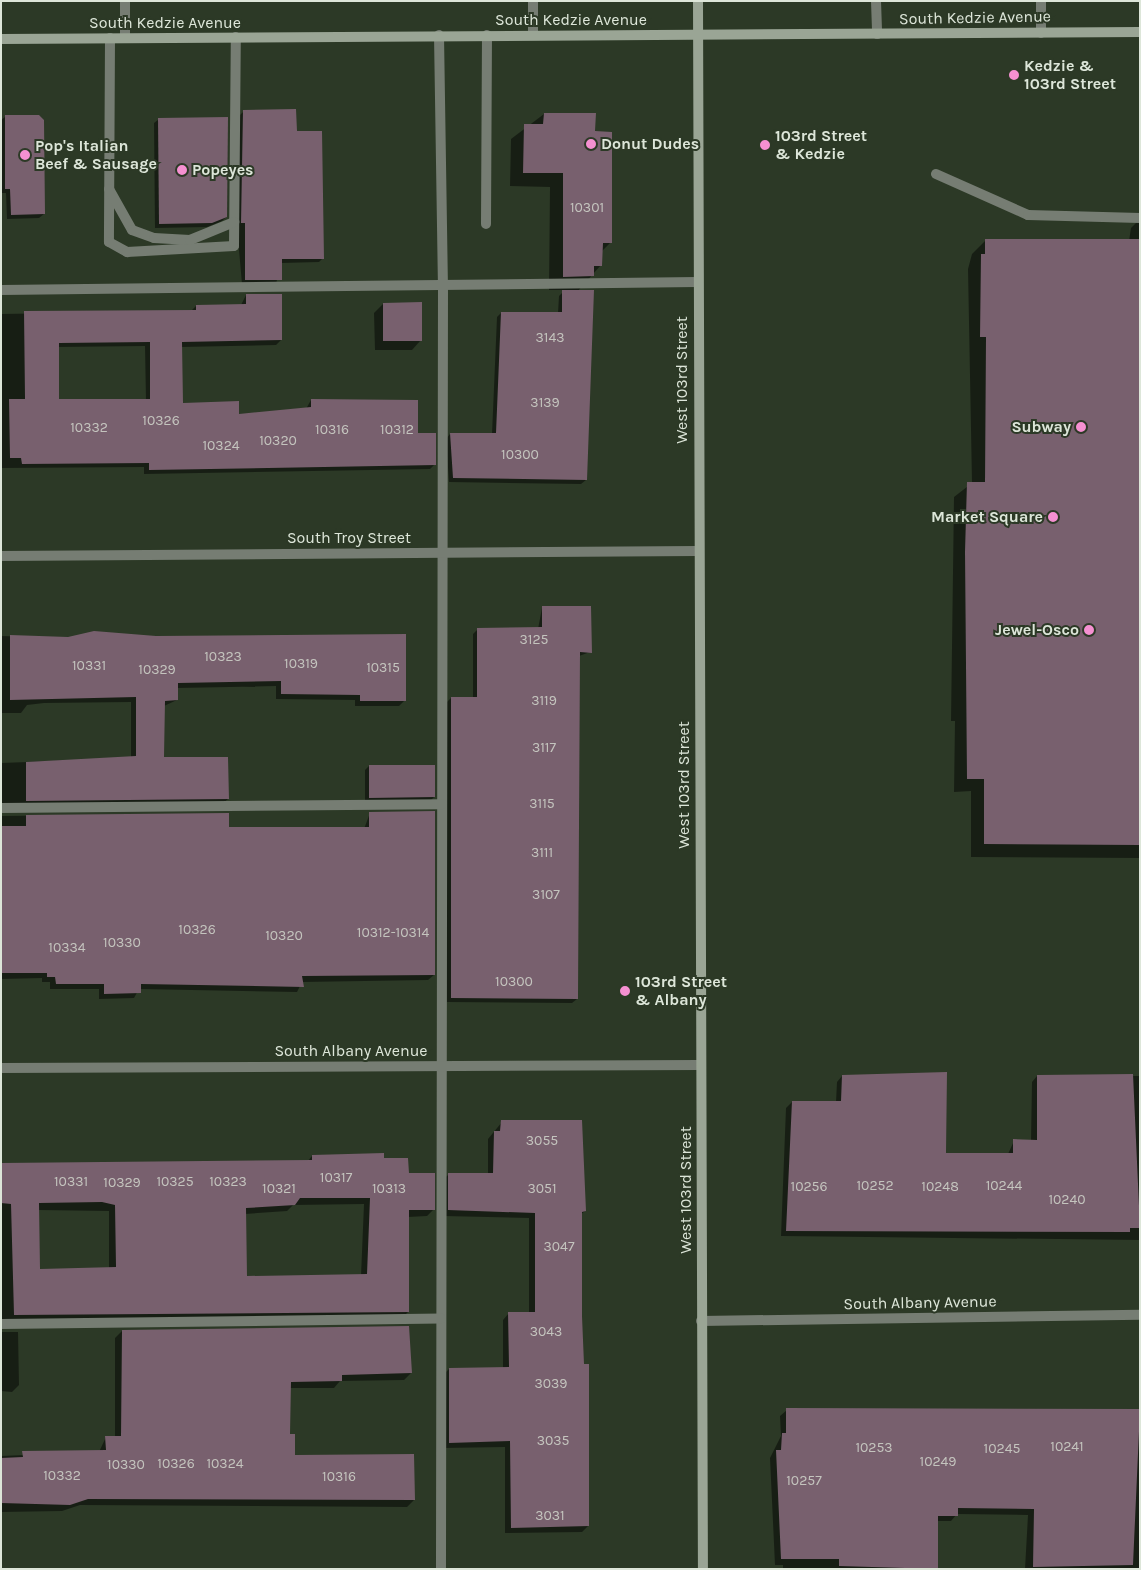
<!DOCTYPE html>
<style>
body{margin:0}
#map{position:relative;width:1141px;height:1570px;overflow:hidden;background:#2c3926;font-family:Karla,sans-serif}
div>[style]{position:absolute}
[style*='--x']{left:calc(var(--x)*1px);top:calc(var(--y)*1px);width:calc(var(--w)*1px);rotate:calc(var(--a)*1deg)}
.shadow>*{inset:0;background:#0007}
.building>*{inset:0;background:#78606e}
.lane>*{height:10px;margin:-5px;padding:0 5px;transform-origin:5px;border-radius:5px;background:#767d73}
.street>*{height:10px;margin:-5px;padding:0 5px;transform-origin:5px;border-radius:5px;background:#767d73}
.secondary>*{height:10px;margin:-5px;padding:0 5px;transform-origin:5px;border-radius:5px;background:#9aa595}
.dots>*{width:14px;height:14px;translate:-50% -50%;box-sizing:border-box;border:2px solid #2c3926;border-radius:50%}
span{translate:-50% -50%;white-space:nowrap;text-align:center;line-height:1.15;-webkit-text-stroke:4px #2c3926;paint-order:stroke}
.number-label{font-size:14px;color:#c4c4be}
.number-label span{-webkit-text-stroke-width:0}
.street-label{font-size:16px;color:#dde6d9}
.poi-label{font-size:16px;color:#dde6d9;font-weight:700}
.left{translate:0 -50%;text-align:left}
.right{translate:-100% -50%;text-align:right}
.frame{position:absolute;inset:0;border:2px solid #dde6d9;pointer-events:none}
</style>
<div id="map">
<div class="shadow">
<i style="clip-path:polygon(244px 111px,295px 133px,323px 258px,319px 262px,281px 263px,276px 284px,242px 284px,237px 227px,239px 116px)"></i>
<i style="clip-path:polygon(544px 114px,594px 133px,610px 243px,601px 252px,601px 265px,577px 292px,586px 480px,581px 484px,449px 482px,446px 439px,450px 434px,492px 434px,497px 317px,501px 313px,558px 313px,559px 296px,565px 290px,549px 290px,550px 187px,510px 186px,511px 139px)"></i>
<i style="clip-path:polygon(5px 117px,44px 214px,39px 218px,7px 219px,6px 193px,1px 193px,1px 120px)"></i>
<i style="clip-path:polygon(159px 119px,226px 217px,222px 221px,207px 227px,155px 228px,154px 123px)"></i>
<i style="clip-path:polygon(1140px 219px,1140px 858px,971px 857px,971px 791px,954px 792px,955px 721px,951px 721px,954px 497px,972px 483px,968px 269px,972px 254px,986px 240px,1129px 241px,1131px 228px)"></i>
<i style="clip-path:polygon(evenodd,246px 295px,281px 340px,276px 345px,181px 347px,181px 404px,238px 415px,306px 409px,311px 400px,417px 435px,435px 464px,430px 469px,144px 474px,144px 467px,1px 468px,1px 314px,191px 311px,196px 306px,241px 305px,246px 295px,145px 346px,146px 401px,58px 400px,57px 347px,145px 346px)"></i>
<i style="clip-path:polygon(383px 304px,421px 340px,412px 350px,375px 350px,374px 313px)"></i>
<i style="clip-path:polygon(542px 608px,590px 652px,579px 656px,577px 999px,572px 1003px,447px 1002px,447px 702px,451px 698px,473px 698px,473px 634px,478px 629px,538px 629px)"></i>
<i style="clip-path:polygon(1px 636px,68px 638px,405px 700px,399px 706px,355px 706px,355px 700px,276px 699px,276px 686px,177px 688px,177px 700px,164px 706px,163px 759px,228px 799px,222px 804px,1px 806px,1px 763px,131px 758px,131px 702px,44px 703px,27px 705px,21px 713px,1px 713px)"></i>
<i style="clip-path:polygon(369px 766px,434px 797px,430px 801px,365px 802px,365px 770px)"></i>
<i style="clip-path:polygon(370px 813px,434px 975px,428px 980px,302px 982px,297px 992px,139px 989px,134px 998px,99px 999px,99px 989px,50px 989px,50px 982px,42px 982px,42px 978px,1px 979px,1px 816px,228px 814px,228px 828px,364px 829px)"></i>
<i style="clip-path:polygon(842px 1076px,944px 1154px,1008px 1154px,1014px 1141px,1031px 1141px,1032px 1082px,1037px 1076px,1140px 1076px,1140px 1240px,781px 1236px,786px 1108px,792px 1102px,836px 1102px,837px 1082px)"></i>
<i style="clip-path:polygon(502px 1122px,585px 1211px,580px 1215px,581px 1316px,588px 1526px,582px 1532px,505px 1533px,505px 1447px,443px 1448px,443px 1375px,449px 1369px,503px 1368px,503px 1320px,509px 1313px,529px 1313px,529px 1218px,443px 1216px,443px 1180px,449px 1174px,488px 1174px,488px 1139px)"></i>
<i style="clip-path:polygon(evenodd,312px 1156px,382px 1159px,407px 1174px,433px 1210px,427px 1216px,408px 1217px,408px 1312px,401px 1319px,1px 1322px,1px 1165px,307px 1162px,312px 1156px,364px 1204px,361px 1276px,246px 1277px,245px 1214px,287px 1211px,293px 1205px,364px 1204px,312px 1156px,38px 1210px,109px 1211px,109px 1269px,38px 1270px,38px 1210px)"></i>
<i style="clip-path:polygon(122px 1331px,411px 1373px,404px 1380px,340px 1381px,334px 1388px,290px 1388px,289px 1435px,294px 1456px,414px 1500px,407px 1507px,80px 1505px,62px 1511px,1px 1512px,1px 1456px,99px 1452px,106px 1437px,115px 1437px,115px 1338px)"></i>
<i style="clip-path:polygon(1px 1332px,18px 1332px,19px 1385px,12px 1392px,1px 1391px)"></i>
<i style="clip-path:polygon(787px 1410px,1140px 1411px,1140px 1569px,1025px 1569px,1028px 1515px,957px 1514px,951px 1521px,937px 1521px,937px 1569px,783px 1569px,783px 1565px,775px 1565px,770px 1458px,781px 1436px,780px 1416px)"></i>
</div>
<div class="building">
<i style="clip-path:polygon(296px 109px,297px 131px,322px 131px,324px 259px,282px 259px,282px 280px,245px 280px,245px 223px,241px 223px,243px 110px)"></i>
<i style="clip-path:polygon(544px 113px,596px 113px,595px 131px,612px 132px,612px 243px,603px 243px,602px 266px,594px 266px,594px 276px,563px 277px,563px 173px,523px 173px,524px 124px,543px 124px)"></i>
<i style="clip-path:polygon(5px 115px,39px 115px,44px 120px,45px 214px,11px 215px,10px 189px,5px 189px)"></i>
<i style="clip-path:polygon(228px 117px,227px 217px,212px 223px,159px 224px,158px 118px)"></i>
<i style="clip-path:polygon(985px 239px,1140px 239px,1140px 845px,984px 844px,984px 779px,967px 779px,965px 552px,967px 482px,985px 482px,986px 337px,980px 337px,981px 254px,985px 254px)"></i>
<i style="clip-path:polygon(562px 290px,594px 290px,587px 480px,453px 478px,450px 433px,496px 433px,501px 312px,562px 312px)"></i>
<i style="clip-path:polygon(evenodd,246px 294px,282px 294px,282px 340px,182px 342px,183px 403px,239px 401px,239px 414px,311px 407px,311px 399px,418px 400px,418px 433px,436px 433px,436px 465px,149px 470px,149px 463px,22px 464px,21px 458px,10px 458px,9px 399px,25px 399px,24px 311px,196px 310px,196px 305px,246px 304px,246px 294px,150px 342px,150px 399px,59px 399px,59px 343px,150px 342px)"></i>
<i style="clip-path:polygon(422px 302px,422px 341px,383px 341px,383px 303px)"></i>
<i style="clip-path:polygon(542px 606px,591px 606px,592px 653px,580px 652px,578px 999px,451px 998px,451px 697px,477px 697px,477px 628px,542px 627px)"></i>
<i style="clip-path:polygon(94px 631px,156px 636px,406px 634px,406px 701px,360px 701px,360px 695px,281px 694px,281px 681px,178px 683px,178px 700px,165px 701px,164px 757px,228px 757px,229px 799px,26px 801px,26px 762px,136px 756px,136px 697px,10px 700px,10px 635px,68px 637px)"></i>
<i style="clip-path:polygon(369px 765px,435px 765px,435px 797px,369px 798px)"></i>
<i style="clip-path:polygon(435px 811px,435px 975px,302px 976px,304px 987px,141px 984px,141px 993px,104px 994px,104px 984px,56px 984px,55px 977px,47px 977px,47px 973px,1px 973px,1px 826px,26px 826px,26px 815px,229px 813px,229px 827px,369px 827px,369px 812px)"></i>
<i style="clip-path:polygon(947px 1072px,946px 1153px,1013px 1153px,1013px 1139px,1037px 1140px,1037px 1075px,1133px 1074px,1140px 1228px,1130px 1228px,1130px 1232px,786px 1231px,792px 1101px,841px 1101px,842px 1075px)"></i>
<i style="clip-path:polygon(501px 1120px,582px 1120px,586px 1211px,582px 1212px,582px 1316px,584px 1364px,589px 1364px,589px 1526px,511px 1528px,510px 1441px,449px 1443px,449px 1368px,509px 1367px,508px 1312px,535px 1312px,535px 1213px,448px 1210px,448px 1173px,493px 1173px,494px 1131px,500px 1131px)"></i>
<i style="clip-path:polygon(evenodd,384px 1153px,384px 1158px,408px 1158px,409px 1173px,435px 1173px,435px 1210px,409px 1210px,409px 1312px,14px 1315px,11px 1204px,1px 1203px,1px 1163px,312px 1160px,312px 1155px,384px 1153px,300px 1198px,370px 1198px,367px 1274px,247px 1276px,246px 1208px,295px 1205px,300px 1198px,384px 1153px,102px 1202px,115px 1205px,116px 1267px,40px 1269px,39px 1203px,102px 1202px)"></i>
<i style="clip-path:polygon(409px 1326px,412px 1373px,342px 1375px,342px 1381px,291px 1382px,290px 1434px,295px 1434px,295px 1455px,414px 1454px,415px 1500px,88px 1499px,70px 1505px,1px 1503px,1px 1458px,23px 1457px,22px 1451px,106px 1450px,105px 1436px,121px 1436px,122px 1330px)"></i>
<i style="clip-path:polygon(786px 1408px,1140px 1409px,1133px 1565px,1033px 1567px,1034px 1509px,958px 1508px,958px 1516px,938px 1516px,938px 1569px,839px 1566px,839px 1559px,781px 1559px,776px 1450px,781px 1450px,782px 1433px,786px 1433px)"></i>
</div>
<div class="lane">
<i style="--x:876;--y:1;--w:33;--a:88"></i>
<i style="--x:1041;--y:1;--w:32;--a:90"></i>
<i style="--x:439;--y:35;--w:250;--a:89.1"></i>
<i style="--x:443;--y:285;--w:1284;--a:90.09"></i>
<i style="--x:533;--y:35;--w:34;--a:-90"></i>
<i style="--x:110;--y:38;--w:204;--a:90.3"></i>
<i style="--x:109;--y:242;--w:21;--a:29"></i>
<i style="--x:127;--y:252;--w:107;--a:-3.2"></i>
<i style="--x:234;--y:246;--w:209;--a:-89.5"></i>
<i style="--x:125;--y:38;--w:37;--a:-90"></i>
<i style="--x:936;--y:174;--w:101;--a:24"></i>
<i style="--x:1028;--y:215;--w:112;--a:1.5"></i>
<i style="--x:109;--y:189;--w:47;--a:60.7"></i>
<i style="--x:132;--y:230;--w:23;--a:20"></i>
<i style="--x:154;--y:238;--w:36;--a:3"></i>
<i style="--x:190;--y:240;--w:48;--a:-22.2"></i>
<i style="--x:486;--y:224;--w:189;--a:-89.7"></i>
<i style="--x:1;--y:290;--w:696;--a:-0.66"></i>
<i style="--x:1;--y:808;--w:441;--a:-0.5"></i>
<i style="--x:1;--y:1324;--w:440;--a:-0.7"></i>
</div>
<div class="street">
<i style="--x:1;--y:556;--w:697;--a:-0.41"></i>
<i style="--x:1;--y:1068;--w:699;--a:-0.25"></i>
<i style="--x:701;--y:1321;--w:439;--a:-0.8"></i>
</div>
<div class="secondary">
<i style="--x:698;--y:1;--w:1568;--a:89.82"></i>
<i style="--x:1;--y:39;--w:1139;--a:-0.35"></i>
</div>
<div class="dots">
<i style="left:1014px;top:75px;background:#f590d1"></i>
<i style="left:591px;top:144px;background:#f590d1"></i>
<i style="left:765px;top:145px;background:#f590d1"></i>
<i style="left:25px;top:155px;background:#f590d1"></i>
<i style="left:182px;top:170px;background:#f590d1"></i>
<i style="left:1081px;top:427px;background:#f590d1"></i>
<i style="left:1053px;top:517px;background:#f590d1"></i>
<i style="left:1089px;top:630px;background:#f590d1"></i>
<i style="left:625px;top:991px;background:#f590d1"></i>
</div>
<div class="number-label">
<span style="left:587px;top:208px">10301</span>
<span style="left:550px;top:338px">3143</span>
<span style="left:545px;top:403px">3139</span>
<span style="left:161px;top:421px">10326</span>
<span style="left:89px;top:428px">10332</span>
<span style="left:332px;top:430px">10316</span>
<span style="left:397px;top:430px">10312</span>
<span style="left:278px;top:441px">10320</span>
<span style="left:221px;top:446px">10324</span>
<span style="left:520px;top:455px">10300</span>
<span style="left:534px;top:640px">3125</span>
<span style="left:223px;top:657px">10323</span>
<span style="left:301px;top:664px">10319</span>
<span style="left:89px;top:666px">10331</span>
<span style="left:383px;top:668px">10315</span>
<span style="left:157px;top:670px">10329</span>
<span style="left:544px;top:701px">3119</span>
<span style="left:544px;top:748px">3117</span>
<span style="left:542px;top:804px">3115</span>
<span style="left:542px;top:853px">3111</span>
<span style="left:546px;top:895px">3107</span>
<span style="left:197px;top:930px">10326</span>
<span style="left:393px;top:933px">10312-10314</span>
<span style="left:284px;top:936px">10320</span>
<span style="left:122px;top:943px">10330</span>
<span style="left:67px;top:948px">10334</span>
<span style="left:514px;top:982px">10300</span>
<span style="left:542px;top:1141px">3055</span>
<span style="left:336px;top:1178px">10317</span>
<span style="left:71px;top:1182px">10331</span>
<span style="left:175px;top:1182px">10325</span>
<span style="left:228px;top:1182px">10323</span>
<span style="left:122px;top:1183px">10329</span>
<span style="left:875px;top:1186px">10252</span>
<span style="left:1004px;top:1186px">10244</span>
<span style="left:809px;top:1187px">10256</span>
<span style="left:940px;top:1187px">10248</span>
<span style="left:279px;top:1189px">10321</span>
<span style="left:389px;top:1189px">10313</span>
<span style="left:542px;top:1189px">3051</span>
<span style="left:1067px;top:1200px">10240</span>
<span style="left:559px;top:1247px">3047</span>
<span style="left:546px;top:1332px">3043</span>
<span style="left:551px;top:1384px">3039</span>
<span style="left:553px;top:1441px">3035</span>
<span style="left:1067px;top:1447px">10241</span>
<span style="left:874px;top:1448px">10253</span>
<span style="left:1002px;top:1449px">10245</span>
<span style="left:938px;top:1462px">10249</span>
<span style="left:176px;top:1464px">10326</span>
<span style="left:225px;top:1464px">10324</span>
<span style="left:126px;top:1465px">10330</span>
<span style="left:62px;top:1476px">10332</span>
<span style="left:339px;top:1477px">10316</span>
<span style="left:804px;top:1481px">10257</span>
<span style="left:550px;top:1516px">3031</span>
</div>
<div class="street-label">
<span style="left:975px;top:18px;rotate:-1deg">South Kedzie Avenue</span>
<span style="left:571px;top:20px">South Kedzie Avenue</span>
<span style="left:165px;top:23px">South Kedzie Avenue</span>
<span style="left:682px;top:380px;rotate:-90deg">West 103rd Street</span>
<span style="left:349px;top:538px">South Troy Street</span>
<span style="left:684px;top:785px;rotate:-90deg">West 103rd Street</span>
<span style="left:351px;top:1051px">South Albany Avenue</span>
<span style="left:686px;top:1190px;rotate:-90deg">West 103rd Street</span>
<span style="left:920px;top:1303px;rotate:-1deg">South Albany Avenue</span>
</div>
<div class="poi-label">
<span class="left" style="left:1024px;top:75px">Kedzie &amp;<br>103rd Street</span>
<span class="left" style="left:775px;top:145px">103rd Street<br>&amp; Kedzie</span>
<span class="left" style="left:601px;top:144px">Donut Dudes</span>
<span class="left" style="left:35px;top:155px">Pop's Italian<br>Beef &amp; Sausage</span>
<span class="left" style="left:192px;top:170px">Popeyes</span>
<span class="right" style="left:1071px;top:427px">Subway</span>
<span class="right" style="left:1043px;top:517px">Market Square</span>
<span class="right" style="left:1079px;top:630px">Jewel-Osco</span>
<span class="left" style="left:635px;top:991px">103rd Street<br>&amp; Albany</span>
</div>
<div class="frame"></div>
</div>
